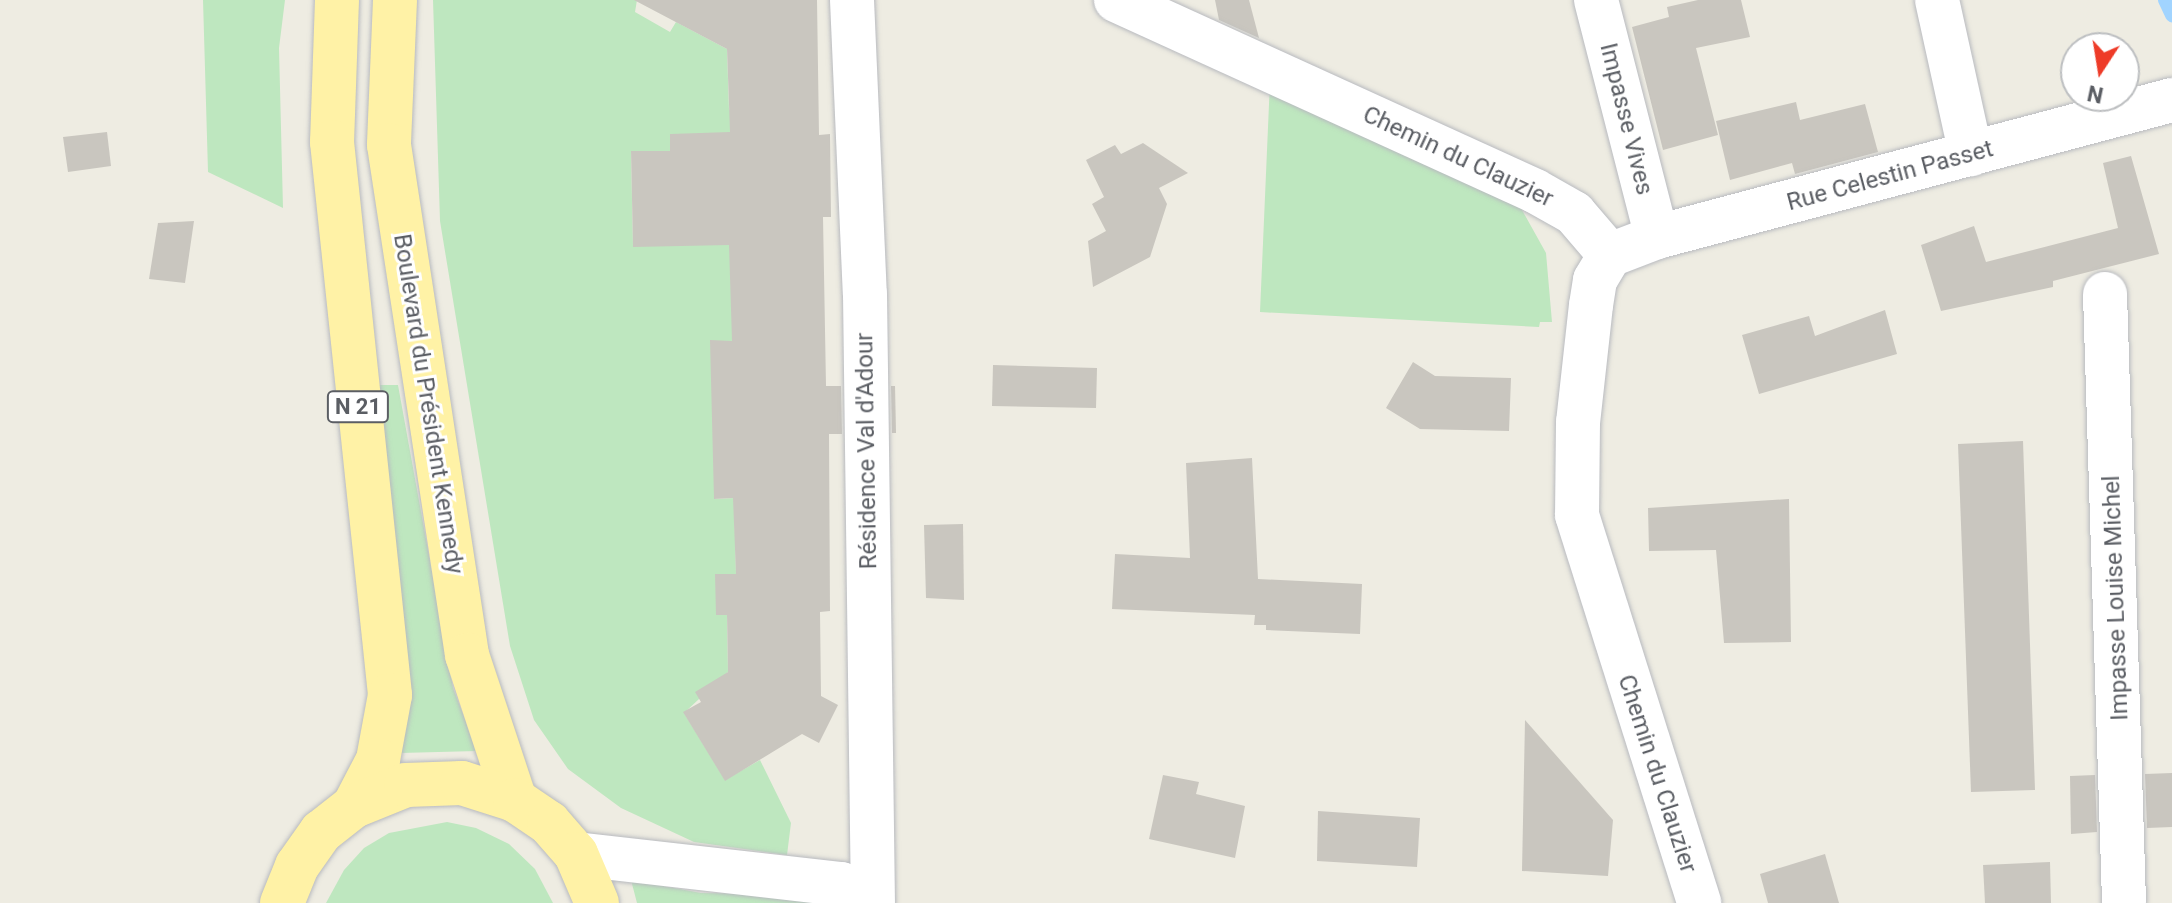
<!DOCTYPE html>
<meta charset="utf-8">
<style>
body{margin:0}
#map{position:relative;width:2172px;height:903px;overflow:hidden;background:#eeece2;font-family:Roboto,sans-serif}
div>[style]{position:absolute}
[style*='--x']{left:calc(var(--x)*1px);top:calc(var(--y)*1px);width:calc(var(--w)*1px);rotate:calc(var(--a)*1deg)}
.green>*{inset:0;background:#bee7bf}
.stream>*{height:14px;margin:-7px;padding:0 7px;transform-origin:7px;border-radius:7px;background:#a1d4ff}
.building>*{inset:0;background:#c9c6bf}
.roads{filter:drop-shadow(0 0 2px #b8babf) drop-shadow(0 0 2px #b8babf)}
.minor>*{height:44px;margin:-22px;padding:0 22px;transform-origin:22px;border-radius:22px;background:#fff}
.major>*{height:44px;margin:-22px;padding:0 22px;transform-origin:22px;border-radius:22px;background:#fff2a6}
span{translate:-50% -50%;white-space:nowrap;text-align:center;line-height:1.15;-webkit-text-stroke:6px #fff;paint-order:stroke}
.shield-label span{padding:2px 6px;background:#fff;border:2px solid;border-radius:6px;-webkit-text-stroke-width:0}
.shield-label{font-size:22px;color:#5b5e64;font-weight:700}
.street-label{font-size:24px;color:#5b5e64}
.north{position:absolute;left:2060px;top:32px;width:80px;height:80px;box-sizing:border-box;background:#fff;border:2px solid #bdbfc1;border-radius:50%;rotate:192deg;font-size:22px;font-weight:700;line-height:32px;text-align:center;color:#5b5e64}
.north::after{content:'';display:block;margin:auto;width:28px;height:36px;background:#ee3b28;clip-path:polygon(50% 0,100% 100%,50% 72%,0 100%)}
</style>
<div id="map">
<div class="green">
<i style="clip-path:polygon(203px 0,285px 0,279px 48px,283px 208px,208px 172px)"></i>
<i style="clip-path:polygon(433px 0,637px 0,635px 12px,670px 32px,676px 22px,727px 49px,729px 109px,750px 144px,670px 134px,670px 151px,631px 152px,633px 246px,731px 235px,733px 341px,721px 341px,715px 499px,734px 498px,736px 574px,716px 574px,727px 615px,728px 672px,684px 713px,725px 780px,760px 760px,791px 823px,787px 855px,694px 842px,621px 808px,568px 769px,534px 720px,510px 646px,440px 221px)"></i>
<i style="clip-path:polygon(1270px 81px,1517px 201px,1546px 253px,1552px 322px,1540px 322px,1539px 327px,1260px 312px)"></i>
<i style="clip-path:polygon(375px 385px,398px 385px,453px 688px,477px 751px,400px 753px)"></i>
<i style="clip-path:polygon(447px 822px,476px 828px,509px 844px,535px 869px,553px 903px,326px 903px,344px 870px,364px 848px,389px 833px)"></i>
<i style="clip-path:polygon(631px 880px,701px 893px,826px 895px,827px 903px,637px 903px)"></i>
</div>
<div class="stream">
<i style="--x:2165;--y:0;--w:17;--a:65"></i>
</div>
<div class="building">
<i style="clip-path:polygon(634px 0,817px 0,819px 135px,830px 134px,831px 217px,823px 217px,826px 386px,841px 386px,842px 434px,829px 434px,830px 611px,820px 612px,821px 696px,838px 705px,819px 743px,802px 734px,725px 781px,683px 712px,701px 702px,695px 692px,728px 672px,727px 615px,716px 615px,715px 574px,736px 574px,733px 498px,714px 499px,710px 340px,732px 341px,729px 245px,633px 247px,631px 151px,670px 151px,670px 134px,730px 132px,727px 49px)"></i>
<i style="clip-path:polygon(1215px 0,1249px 0,1259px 38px,1219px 20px)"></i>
<i style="clip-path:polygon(1698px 0,1741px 0,1750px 37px,1696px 48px,1718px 135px,1663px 150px,1632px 27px,1669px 17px,1667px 7px)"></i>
<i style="clip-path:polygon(1796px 102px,1800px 120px,1865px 104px,1878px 152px,1795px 174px,1792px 163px,1730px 180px,1716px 121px)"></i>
<i style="clip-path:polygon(107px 132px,111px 166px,68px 172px,63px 137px)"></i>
<i style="clip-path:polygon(1143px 143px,1188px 173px,1159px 188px,1167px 204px,1150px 257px,1093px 287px,1088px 241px,1106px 231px,1092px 204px,1104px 197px,1086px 160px,1115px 145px,1121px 154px)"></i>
<i style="clip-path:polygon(2131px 156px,2159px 254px,2053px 281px,2053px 287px,1941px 311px,1921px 245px,1974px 226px,1986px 262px,2118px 228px,2103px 163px)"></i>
<i style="clip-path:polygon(194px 221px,185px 283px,149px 279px,158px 223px)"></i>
<i style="clip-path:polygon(1885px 310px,1897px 354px,1759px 394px,1742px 335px,1809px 316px,1815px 336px)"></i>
<i style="clip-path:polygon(1413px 362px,1435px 376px,1511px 378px,1509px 431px,1420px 429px,1386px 408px)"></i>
<i style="clip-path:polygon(993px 365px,1097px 368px,1096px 408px,992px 406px)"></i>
<i style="clip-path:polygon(891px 386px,895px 386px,896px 433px,892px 433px)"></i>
<i style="clip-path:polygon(2023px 441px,2035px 790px,1971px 792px,1958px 444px)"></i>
<i style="clip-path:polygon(1252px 458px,1258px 579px,1362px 584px,1360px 634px,1266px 630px,1266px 625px,1254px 625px,1255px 615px,1112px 609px,1115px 554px,1190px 558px,1186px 463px)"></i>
<i style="clip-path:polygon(1789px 499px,1791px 642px,1724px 643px,1716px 550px,1649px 551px,1648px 508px)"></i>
<i style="clip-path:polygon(963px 524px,964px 600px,926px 598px,924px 525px)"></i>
<i style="clip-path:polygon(1525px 720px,1613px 820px,1608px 876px,1522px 871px)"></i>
<i style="clip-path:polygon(2172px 773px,2172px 827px,2147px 828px,2145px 774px)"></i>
<i style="clip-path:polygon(1163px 775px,1199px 782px,1196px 794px,1245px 806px,1235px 858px,1149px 839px)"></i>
<i style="clip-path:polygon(2095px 775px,2097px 832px,2071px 834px,2070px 776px)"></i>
<i style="clip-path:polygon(1318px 811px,1420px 818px,1417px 867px,1317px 861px)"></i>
<i style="clip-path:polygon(1825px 854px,1839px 903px,1768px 903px,1760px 874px)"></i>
<i style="clip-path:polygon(2050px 862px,2051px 903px,1985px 903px,1983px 865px)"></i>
</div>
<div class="roads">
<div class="minor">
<i style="--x:852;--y:0;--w:294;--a:87.5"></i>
<i style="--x:865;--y:294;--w:609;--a:89.25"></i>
<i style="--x:1116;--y:0;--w:460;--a:24.5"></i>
<i style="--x:1535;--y:191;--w:45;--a:29.4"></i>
<i style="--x:1574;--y:213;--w:55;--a:49.4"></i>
<i style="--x:1596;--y:0;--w:245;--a:75.6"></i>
<i style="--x:1937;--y:0;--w:158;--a:77.6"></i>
<i style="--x:1610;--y:255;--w:29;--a:121"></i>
<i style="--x:1595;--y:280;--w:25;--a:99"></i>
<i style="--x:1591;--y:305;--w:118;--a:96.3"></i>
<i style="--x:1578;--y:422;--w:93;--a:90.6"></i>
<i style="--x:1577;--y:515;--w:407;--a:72.5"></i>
<i style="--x:1610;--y:255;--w:50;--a:-21"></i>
<i style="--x:1657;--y:237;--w:533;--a:-14.9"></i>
<i style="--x:2105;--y:294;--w:609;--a:88.21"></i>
<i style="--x:576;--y:854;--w:267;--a:6.5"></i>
<i style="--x:841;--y:884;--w:36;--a:32"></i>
</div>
<div class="major">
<i style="--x:337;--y:0;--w:142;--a:92"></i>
<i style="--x:332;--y:142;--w:556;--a:84.01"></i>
<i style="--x:390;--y:695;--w:66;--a:100.5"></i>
<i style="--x:378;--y:760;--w:52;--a:117.6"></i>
<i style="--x:395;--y:0;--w:145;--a:92.4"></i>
<i style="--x:389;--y:145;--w:516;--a:81.3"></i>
<i style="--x:467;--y:655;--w:153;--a:71.7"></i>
<i style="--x:282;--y:903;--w:40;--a:-68"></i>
<i style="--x:297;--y:866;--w:42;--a:-54.8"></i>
<i style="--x:321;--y:832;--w:42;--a:-38.2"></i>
<i style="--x:354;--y:806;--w:56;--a:-22"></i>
<i style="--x:406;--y:785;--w:56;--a:-2"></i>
<i style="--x:462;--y:783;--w:56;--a:17.8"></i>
<i style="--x:515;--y:800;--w:41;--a:34.1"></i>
<i style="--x:549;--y:823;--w:41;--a:48.9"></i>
<i style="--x:576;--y:854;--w:53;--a:66.8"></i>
</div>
</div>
<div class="shield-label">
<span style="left:358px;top:407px">N 21</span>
</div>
<div class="street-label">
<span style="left:1626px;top:119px;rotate:76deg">Impasse Vives</span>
<span style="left:1458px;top:157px;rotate:25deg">Chemin du Clauzier</span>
<span style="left:1890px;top:176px;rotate:-15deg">Rue Celestin Passet</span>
<span style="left:428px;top:404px;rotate:81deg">Boulevard du Président Kennedy</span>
<span style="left:867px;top:451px;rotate:-91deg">Résidence Val d'Adour</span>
<span style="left:2116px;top:598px;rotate:-92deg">Impasse Louise Michel</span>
<span style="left:1657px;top:774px;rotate:72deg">Chemin du Clauzier</span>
</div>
<div class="north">N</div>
</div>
